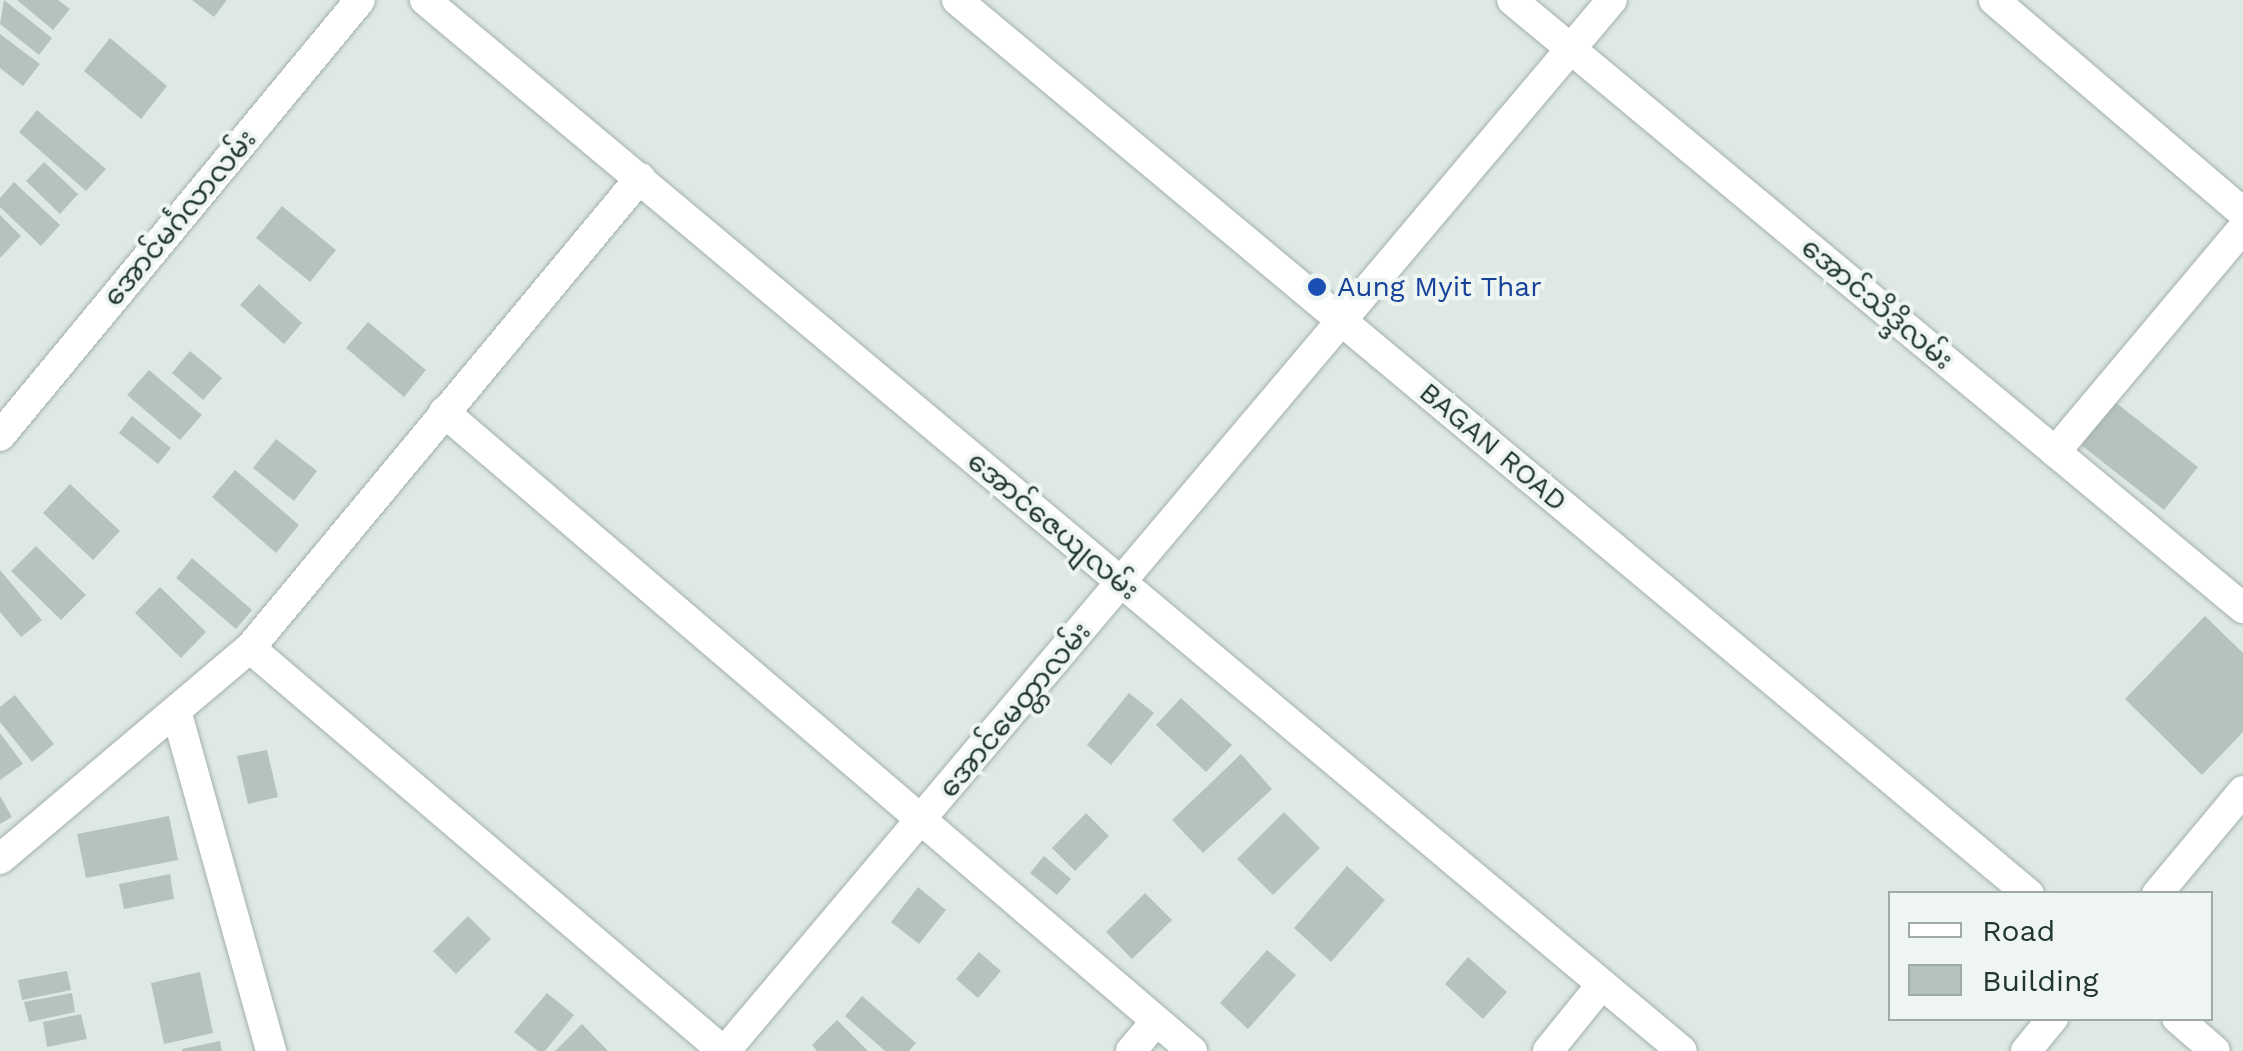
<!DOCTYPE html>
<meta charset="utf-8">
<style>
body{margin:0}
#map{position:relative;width:2243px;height:1051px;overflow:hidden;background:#dfe9e4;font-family:"Work Sans","Noto Sans Myanmar",sans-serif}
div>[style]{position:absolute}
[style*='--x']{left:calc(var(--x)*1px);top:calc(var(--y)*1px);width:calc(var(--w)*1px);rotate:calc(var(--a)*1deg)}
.building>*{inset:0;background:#b5c3bd}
.roads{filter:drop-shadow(0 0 2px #a3b0ab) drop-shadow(0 0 2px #a3b0ab)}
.minor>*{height:30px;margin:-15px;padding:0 15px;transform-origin:15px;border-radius:15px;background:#fff}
.dots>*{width:28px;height:28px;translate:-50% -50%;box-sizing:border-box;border:5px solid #eff6f2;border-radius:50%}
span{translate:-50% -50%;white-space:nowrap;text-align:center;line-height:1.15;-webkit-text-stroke:8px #eff6f2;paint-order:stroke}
.street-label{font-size:28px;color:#223731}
.transit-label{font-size:28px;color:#164399}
.left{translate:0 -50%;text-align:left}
.legend{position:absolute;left:1888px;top:891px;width:325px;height:130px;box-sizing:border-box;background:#eff6f2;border:2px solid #9daaa5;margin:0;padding:12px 18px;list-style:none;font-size:30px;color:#223731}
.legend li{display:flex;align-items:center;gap:20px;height:50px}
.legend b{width:50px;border:2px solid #9daaa5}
</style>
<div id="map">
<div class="building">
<i style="clip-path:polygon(4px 0,52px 38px,39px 55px,0 24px)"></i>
<i style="clip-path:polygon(17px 0,58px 0,70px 9px,53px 30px)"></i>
<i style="clip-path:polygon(192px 0,227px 0,214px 17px)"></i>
<i style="clip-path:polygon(0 34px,40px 64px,23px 86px,0 68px)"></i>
<i style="clip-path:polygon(110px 38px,167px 86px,141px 119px,84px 71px)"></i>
<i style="clip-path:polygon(37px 110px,106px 169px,86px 191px,19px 132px)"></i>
<i style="clip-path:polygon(44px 162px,78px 194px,60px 214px,26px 181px)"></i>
<i style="clip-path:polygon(14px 182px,60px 225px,41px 246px,0 207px,0 198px)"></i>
<i style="clip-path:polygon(282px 206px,336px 250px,310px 282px,256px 238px)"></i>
<i style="clip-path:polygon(0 215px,21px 236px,0 258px)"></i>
<i style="clip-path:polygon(259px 284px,302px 323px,284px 344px,240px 305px)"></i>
<i style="clip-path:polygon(368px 322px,426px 370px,404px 397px,346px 348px)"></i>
<i style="clip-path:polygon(190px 351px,222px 378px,203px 400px,172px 373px)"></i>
<i style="clip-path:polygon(149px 370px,202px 415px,180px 440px,127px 395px)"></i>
<i style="clip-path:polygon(2115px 402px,2198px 467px,2164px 510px,2081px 445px)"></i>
<i style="clip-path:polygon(132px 416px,171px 448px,158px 464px,119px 433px)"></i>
<i style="clip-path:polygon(276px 439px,317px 471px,294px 501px,253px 468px)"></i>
<i style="clip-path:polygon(235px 470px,299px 525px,276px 553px,212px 497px)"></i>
<i style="clip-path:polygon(70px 484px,120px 531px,93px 560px,43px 513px)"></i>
<i style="clip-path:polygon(36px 546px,86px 595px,61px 620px,11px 571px)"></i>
<i style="clip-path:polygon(192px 558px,252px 610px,236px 629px,176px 578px)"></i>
<i style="clip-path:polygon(0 570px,42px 620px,21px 637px,0 612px)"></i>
<i style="clip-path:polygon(160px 587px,206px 632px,181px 658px,135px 613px)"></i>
<i style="clip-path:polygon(2205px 616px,2243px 653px,2243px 732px,2202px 775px,2125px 699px)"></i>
<i style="clip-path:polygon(1129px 693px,1154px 713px,1111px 765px,1087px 745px)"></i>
<i style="clip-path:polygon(15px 695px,54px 744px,32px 762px,0 722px,0 707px)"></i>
<i style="clip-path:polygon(1181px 698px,1232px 745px,1206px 772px,1156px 725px)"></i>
<i style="clip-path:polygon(0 733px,23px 764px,0 780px)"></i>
<i style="clip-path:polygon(267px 750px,278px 797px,248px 804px,237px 756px)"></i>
<i style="clip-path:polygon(1241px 754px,1272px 789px,1203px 853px,1172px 820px)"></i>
<i style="clip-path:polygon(0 796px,12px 817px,0 824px)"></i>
<i style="clip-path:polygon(1284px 812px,1320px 848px,1273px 895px,1237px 859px)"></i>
<i style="clip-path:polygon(1086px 813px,1109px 836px,1075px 871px,1052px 848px)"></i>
<i style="clip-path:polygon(169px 816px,178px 860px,86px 878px,77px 834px)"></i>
<i style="clip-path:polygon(1044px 856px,1071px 879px,1057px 895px,1030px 873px)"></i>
<i style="clip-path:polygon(1347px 866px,1385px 900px,1331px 962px,1294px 928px)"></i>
<i style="clip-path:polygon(170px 874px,174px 899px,124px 909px,119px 884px)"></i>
<i style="clip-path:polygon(918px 887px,946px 910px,919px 944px,891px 922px)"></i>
<i style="clip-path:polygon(1145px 893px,1172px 920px,1132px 959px,1106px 932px)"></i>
<i style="clip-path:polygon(468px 916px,491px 939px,456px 974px,433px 951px)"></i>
<i style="clip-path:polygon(1267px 950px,1296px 975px,1248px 1029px,1220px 1003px)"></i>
<i style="clip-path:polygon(979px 952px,1001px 971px,978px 998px,956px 979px)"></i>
<i style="clip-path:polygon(1468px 957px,1507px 992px,1483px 1019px,1445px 984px)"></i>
<i style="clip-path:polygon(67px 971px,71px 990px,22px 1000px,18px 980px)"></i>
<i style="clip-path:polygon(200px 972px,213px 1033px,164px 1044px,151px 983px)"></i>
<i style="clip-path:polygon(72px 993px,75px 1012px,29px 1022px,24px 1002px)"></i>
<i style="clip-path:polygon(547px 993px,574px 1015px,545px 1051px,538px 1051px,514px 1032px)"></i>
<i style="clip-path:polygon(862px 996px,916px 1043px,909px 1051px,885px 1051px,845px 1016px)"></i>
<i style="clip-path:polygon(81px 1014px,87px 1039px,47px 1047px,43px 1022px)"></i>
<i style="clip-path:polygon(837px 1020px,868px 1051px,817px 1051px,812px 1045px)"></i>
<i style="clip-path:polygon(582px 1024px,608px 1051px,555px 1051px)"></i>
<i style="clip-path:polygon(220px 1041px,222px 1051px,182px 1051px,182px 1049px)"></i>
</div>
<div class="roads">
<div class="minor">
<i style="--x:425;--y:0;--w:1638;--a:39.9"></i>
<i style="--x:957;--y:0;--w:1396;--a:39.83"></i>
<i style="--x:1512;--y:0;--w:951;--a:39.75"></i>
<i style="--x:1994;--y:0;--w:328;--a:40.5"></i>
<i style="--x:444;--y:412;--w:984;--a:40.51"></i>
<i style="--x:0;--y:436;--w:565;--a:-50.45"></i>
<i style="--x:2055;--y:452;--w:292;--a:-50"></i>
<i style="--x:250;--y:648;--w:621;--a:40.43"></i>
<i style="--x:177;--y:714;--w:350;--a:74.4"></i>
<i style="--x:0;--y:859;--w:327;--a:-40.2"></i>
<i style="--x:250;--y:648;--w:611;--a:-50.31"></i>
<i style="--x:2157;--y:894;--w:134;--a:-50.1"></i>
<i style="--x:2177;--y:1018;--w:50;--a:41"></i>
<i style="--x:725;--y:1051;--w:1375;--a:-49.84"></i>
<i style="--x:1131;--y:1051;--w:39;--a:-50"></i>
<i style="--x:1548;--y:1051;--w:86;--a:-51.1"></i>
<i style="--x:2026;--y:1051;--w:43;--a:-50.7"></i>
</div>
</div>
<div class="dots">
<i style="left:1317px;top:287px;background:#1a4fb4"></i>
</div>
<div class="street-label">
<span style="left:180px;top:218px;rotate:-50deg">အောင်မင်္ဂလာလမ်း</span>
<span style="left:1877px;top:304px;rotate:40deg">အောင်သိဒ္ဒိလမ်း</span>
<span style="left:1493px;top:447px;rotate:40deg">BAGAN ROAD</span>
<span style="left:1053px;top:526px;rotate:40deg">အောင်ဇေယျလမ်း</span>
<span style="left:1015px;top:710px;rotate:-50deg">အောင်မေတ္တာလမ်း</span>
</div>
<div class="transit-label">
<span class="left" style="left:1337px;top:287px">Aung Myit Thar</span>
</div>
<ul class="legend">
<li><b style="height:12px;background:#fff"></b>Road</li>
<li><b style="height:28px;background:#b5c3bd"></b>Building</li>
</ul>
</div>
